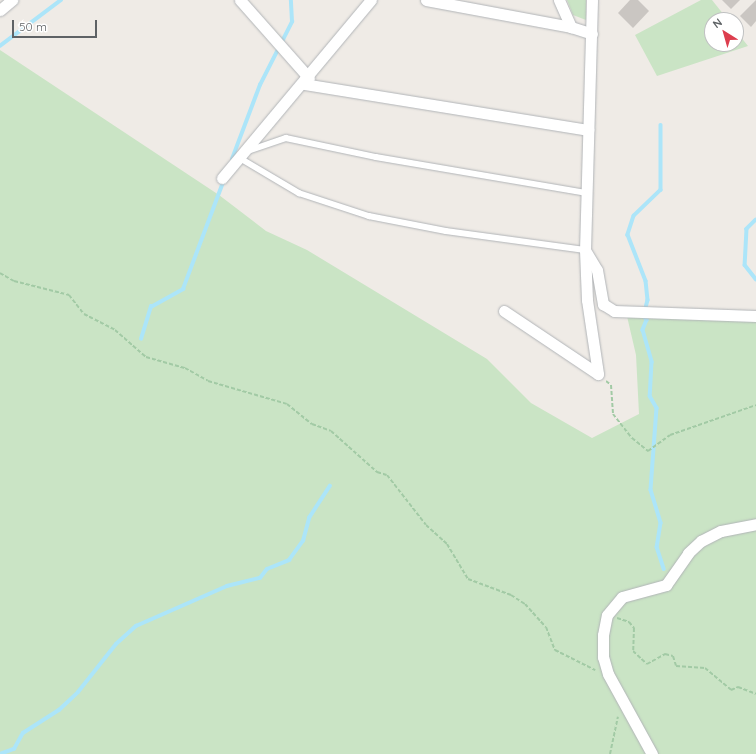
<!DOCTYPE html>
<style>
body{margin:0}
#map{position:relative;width:756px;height:754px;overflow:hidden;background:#efebe6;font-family:Quicksand,sans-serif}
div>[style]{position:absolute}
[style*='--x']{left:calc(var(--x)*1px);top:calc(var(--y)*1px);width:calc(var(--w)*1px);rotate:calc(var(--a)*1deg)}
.green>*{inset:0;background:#cae4c5}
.stream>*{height:3.5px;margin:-1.75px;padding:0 1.75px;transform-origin:1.75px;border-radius:1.75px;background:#ace5f9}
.building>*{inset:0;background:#cac6c2}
.path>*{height:2px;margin-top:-1px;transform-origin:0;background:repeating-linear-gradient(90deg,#a2caa5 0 4px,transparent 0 6px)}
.roads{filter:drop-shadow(0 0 1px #b1b4b7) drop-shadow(0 0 1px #b1b4b7)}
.lane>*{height:5.5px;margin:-2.75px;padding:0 2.75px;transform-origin:2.75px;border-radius:2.75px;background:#fff}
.street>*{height:11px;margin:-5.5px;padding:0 5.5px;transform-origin:5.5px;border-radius:5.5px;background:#fff}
span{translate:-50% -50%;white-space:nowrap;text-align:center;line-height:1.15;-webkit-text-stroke:3.5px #fff;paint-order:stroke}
.north{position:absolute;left:704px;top:12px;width:40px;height:40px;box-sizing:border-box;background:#fff;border:1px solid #bfc0c1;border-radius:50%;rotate:323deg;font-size:11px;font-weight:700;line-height:16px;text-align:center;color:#5e6265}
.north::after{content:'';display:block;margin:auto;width:14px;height:18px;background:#dd3e4e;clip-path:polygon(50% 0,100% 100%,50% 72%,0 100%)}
.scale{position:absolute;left:12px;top:20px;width:85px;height:18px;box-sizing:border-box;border:2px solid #5e6265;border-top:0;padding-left:5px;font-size:12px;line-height:14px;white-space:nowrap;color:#5e6265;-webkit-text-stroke:3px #fff;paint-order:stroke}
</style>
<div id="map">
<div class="green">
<i style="clip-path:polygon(567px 0,586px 0,586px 20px,573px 15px)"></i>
<i style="clip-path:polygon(701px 0,712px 0,728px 20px,712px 20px,712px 44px,736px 44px,736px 31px,748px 46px,657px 76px,635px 35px)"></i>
<i style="clip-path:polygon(0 50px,219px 195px,266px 231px,307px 250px,487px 359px,531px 403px,592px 438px,639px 414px,636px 355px,626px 312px,756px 311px,756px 754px,0 754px)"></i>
</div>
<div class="stream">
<i style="--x:0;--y:46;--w:76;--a:-37"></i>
<i style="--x:661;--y:125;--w:65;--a:90"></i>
<i style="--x:661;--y:190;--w:37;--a:136"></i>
<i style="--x:634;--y:216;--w:20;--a:108"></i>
<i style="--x:628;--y:235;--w:49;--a:68.6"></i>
<i style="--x:646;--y:281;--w:19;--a:84"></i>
<i style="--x:648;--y:300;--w:16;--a:104"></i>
<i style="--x:644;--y:316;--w:5;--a:53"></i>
<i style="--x:647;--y:320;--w:11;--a:112"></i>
<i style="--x:643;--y:330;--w:33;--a:74"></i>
<i style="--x:652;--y:362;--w:34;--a:93"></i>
<i style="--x:650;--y:396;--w:14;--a:60"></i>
<i style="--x:657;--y:408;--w:82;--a:94.2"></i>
<i style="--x:651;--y:490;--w:34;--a:73"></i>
<i style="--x:661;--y:523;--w:24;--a:99"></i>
<i style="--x:657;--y:547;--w:23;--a:72"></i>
<i style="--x:232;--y:159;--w:79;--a:-69.3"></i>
<i style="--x:260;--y:85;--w:71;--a:-63.1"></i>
<i style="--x:292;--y:22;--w:22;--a:-93"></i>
<i style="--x:756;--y:220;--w:13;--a:135"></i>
<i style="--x:747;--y:229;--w:36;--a:93"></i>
<i style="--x:745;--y:265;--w:18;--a:52"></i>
<i style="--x:141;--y:339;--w:34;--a:-73"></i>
<i style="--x:151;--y:307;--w:37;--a:-29"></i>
<i style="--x:183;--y:289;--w:116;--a:-69.4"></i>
<i style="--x:0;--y:754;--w:15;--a:-20"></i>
<i style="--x:14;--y:749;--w:18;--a:-61"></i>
<i style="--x:23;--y:733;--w:43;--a:-32.6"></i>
<i style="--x:59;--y:710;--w:26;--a:-43"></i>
<i style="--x:78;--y:692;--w:61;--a:-51.6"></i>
<i style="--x:116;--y:644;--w:27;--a:-42"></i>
<i style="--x:136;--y:626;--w:99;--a:-23.7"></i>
<i style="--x:227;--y:586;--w:34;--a:-14"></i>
<i style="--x:260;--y:578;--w:11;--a:-52"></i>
<i style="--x:267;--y:569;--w:24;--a:-22"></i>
<i style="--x:289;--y:560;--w:24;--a:-54"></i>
<i style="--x:303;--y:541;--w:24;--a:-75"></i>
<i style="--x:309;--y:518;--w:38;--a:-57"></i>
</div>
<div class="building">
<i style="clip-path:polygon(630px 0,638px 0,649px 11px,633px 28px,618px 13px)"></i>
<i style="clip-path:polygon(722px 0,740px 0,731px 9px)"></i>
<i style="clip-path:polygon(756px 0,756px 21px,751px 27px,740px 16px)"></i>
</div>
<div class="path">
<i style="--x:0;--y:273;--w:16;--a:30"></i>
<i style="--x:14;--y:281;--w:57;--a:14.3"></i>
<i style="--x:69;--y:295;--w:24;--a:52"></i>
<i style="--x:84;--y:314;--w:35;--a:27"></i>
<i style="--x:115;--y:330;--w:41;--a:41.1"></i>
<i style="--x:146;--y:357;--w:41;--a:15.8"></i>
<i style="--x:185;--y:368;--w:26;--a:29"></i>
<i style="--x:208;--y:381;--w:82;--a:16.2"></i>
<i style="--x:287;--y:404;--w:32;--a:39"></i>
<i style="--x:312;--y:424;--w:20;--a:20"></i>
<i style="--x:331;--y:431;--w:62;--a:41.7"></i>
<i style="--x:377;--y:472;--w:10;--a:17"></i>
<i style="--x:387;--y:475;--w:63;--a:52"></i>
<i style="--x:426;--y:525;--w:28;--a:42"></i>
<i style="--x:447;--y:544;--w:41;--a:59"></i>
<i style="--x:468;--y:579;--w:46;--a:20.4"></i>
<i style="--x:511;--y:595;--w:17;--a:33"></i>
<i style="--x:525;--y:604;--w:31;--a:48"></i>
<i style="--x:546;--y:627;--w:25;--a:69"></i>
<i style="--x:555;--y:650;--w:45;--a:26.6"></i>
<i style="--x:606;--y:381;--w:6;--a:39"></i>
<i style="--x:611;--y:385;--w:29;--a:86"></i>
<i style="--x:613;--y:414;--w:31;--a:52"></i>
<i style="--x:632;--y:438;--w:21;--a:39"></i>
<i style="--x:648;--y:451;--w:27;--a:-36"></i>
<i style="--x:670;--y:435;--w:91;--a:-19.2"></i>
<i style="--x:617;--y:618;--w:13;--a:18"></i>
<i style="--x:629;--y:622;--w:8;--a:50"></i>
<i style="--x:634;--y:628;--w:23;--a:92"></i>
<i style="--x:633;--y:651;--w:19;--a:43"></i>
<i style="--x:647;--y:664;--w:21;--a:-29"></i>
<i style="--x:665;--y:654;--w:8;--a:14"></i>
<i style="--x:673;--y:656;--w:10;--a:73"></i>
<i style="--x:676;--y:666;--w:29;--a:4"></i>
<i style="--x:705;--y:668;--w:34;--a:40"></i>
<i style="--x:731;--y:690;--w:8;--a:-23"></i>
<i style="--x:738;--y:687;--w:19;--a:21"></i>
<i style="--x:610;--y:754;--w:38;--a:-78"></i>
</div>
<div class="roads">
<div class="lane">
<i style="--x:248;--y:151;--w:40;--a:-18.9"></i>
<i style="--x:286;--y:138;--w:92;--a:11.9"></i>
<i style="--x:376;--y:157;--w:214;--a:9.7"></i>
<i style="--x:240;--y:158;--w:69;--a:30.7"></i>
<i style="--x:299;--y:193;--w:74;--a:18.2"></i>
<i style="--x:369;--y:216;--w:78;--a:11"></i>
<i style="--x:446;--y:231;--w:140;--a:7.8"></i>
</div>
<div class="street">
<i style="--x:240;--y:0;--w:104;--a:48.5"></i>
<i style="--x:426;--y:0;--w:147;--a:10.5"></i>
<i style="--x:571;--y:27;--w:22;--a:18"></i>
<i style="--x:559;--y:0;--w:30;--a:66"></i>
<i style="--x:592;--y:0;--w:250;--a:91.6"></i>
<i style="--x:585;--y:250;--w:50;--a:87.7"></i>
<i style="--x:587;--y:300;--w:75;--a:81.5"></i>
<i style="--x:0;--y:10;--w:16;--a:-40"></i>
<i style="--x:304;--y:84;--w:288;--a:9.2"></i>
<i style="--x:222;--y:178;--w:232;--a:-50.1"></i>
<i style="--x:585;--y:250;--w:23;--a:59"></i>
<i style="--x:597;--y:270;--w:35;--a:80"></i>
<i style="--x:603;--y:304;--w:13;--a:32"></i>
<i style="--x:614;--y:311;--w:142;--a:2"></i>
<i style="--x:504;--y:311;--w:113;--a:33.8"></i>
<i style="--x:652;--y:754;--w:91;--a:-118.8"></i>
<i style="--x:608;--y:674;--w:18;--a:-106"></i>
<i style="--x:603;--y:657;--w:22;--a:-90"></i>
<i style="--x:603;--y:635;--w:20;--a:-79"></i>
<i style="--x:607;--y:615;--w:23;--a:-50"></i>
<i style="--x:622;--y:597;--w:46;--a:-15.3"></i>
<i style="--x:666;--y:585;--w:39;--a:-55"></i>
<i style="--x:688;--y:553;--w:18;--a:-43"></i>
<i style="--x:701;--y:541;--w:22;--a:-27"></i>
<i style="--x:721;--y:531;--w:36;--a:-11"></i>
</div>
</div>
<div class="north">N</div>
<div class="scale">50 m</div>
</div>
